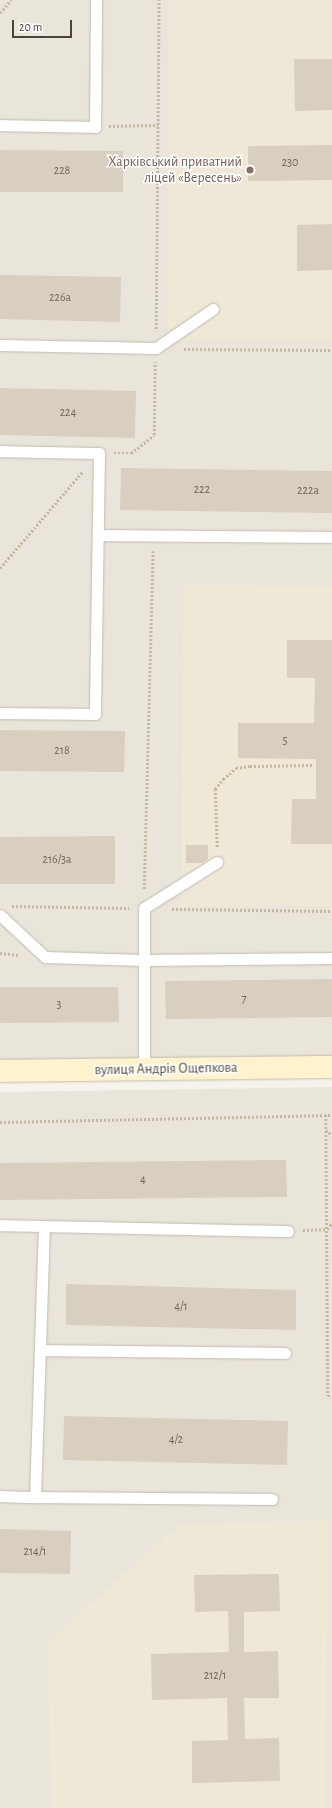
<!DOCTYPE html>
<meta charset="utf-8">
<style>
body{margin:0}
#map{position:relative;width:332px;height:1808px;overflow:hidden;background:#f6f3ec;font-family:"Alegreya Sans",sans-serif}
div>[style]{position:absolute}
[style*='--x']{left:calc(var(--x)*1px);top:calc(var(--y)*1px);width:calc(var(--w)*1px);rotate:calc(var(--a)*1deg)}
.residential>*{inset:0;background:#eae5da}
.education>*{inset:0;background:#efe8d6}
.building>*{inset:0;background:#d8cfc1}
.path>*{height:2.5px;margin-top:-1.25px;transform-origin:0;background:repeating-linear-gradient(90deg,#c4b79f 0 2px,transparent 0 4px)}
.roads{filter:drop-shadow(0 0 1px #c2bbae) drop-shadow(0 0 1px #c2bbae)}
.lane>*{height:11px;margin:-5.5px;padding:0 5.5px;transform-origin:5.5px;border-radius:5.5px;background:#fff}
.secondary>*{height:22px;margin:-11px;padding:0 11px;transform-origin:11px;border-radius:11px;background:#fff3cd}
.dots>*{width:11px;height:11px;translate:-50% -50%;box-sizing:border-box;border:2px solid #fff;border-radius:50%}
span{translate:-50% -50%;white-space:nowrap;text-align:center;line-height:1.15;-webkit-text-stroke:3px #fff;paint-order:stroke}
.number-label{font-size:12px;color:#6e675b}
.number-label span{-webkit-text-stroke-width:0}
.education-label{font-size:14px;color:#785e54}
.right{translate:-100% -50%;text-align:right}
.street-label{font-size:14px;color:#4b4439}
.scale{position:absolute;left:12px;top:20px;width:60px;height:18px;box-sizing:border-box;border:2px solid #4b4439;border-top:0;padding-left:5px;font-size:12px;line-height:14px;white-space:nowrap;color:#4b4439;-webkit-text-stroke:3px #fff;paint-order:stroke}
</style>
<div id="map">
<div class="residential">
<i style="clip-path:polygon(0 0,332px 0,332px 1061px,0 1065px)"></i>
<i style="clip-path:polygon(332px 1087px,332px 1808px,0 1808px,0 1092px)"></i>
</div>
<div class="education">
<i style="clip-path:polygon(169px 0,332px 0,332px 341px,168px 340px)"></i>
<i style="clip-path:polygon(183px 585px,332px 586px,332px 906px,182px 906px)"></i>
<i style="clip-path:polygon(328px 1520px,325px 1808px,51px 1808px,48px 1642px,180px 1524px)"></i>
</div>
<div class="building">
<i style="clip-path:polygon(294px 59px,332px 59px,332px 110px,295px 111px)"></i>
<i style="clip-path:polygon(332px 145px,332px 180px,248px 181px,248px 146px)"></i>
<i style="clip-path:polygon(0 150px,123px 151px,123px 192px,0 192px)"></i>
<i style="clip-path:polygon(332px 224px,332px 270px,297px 271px,297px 225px)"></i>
<i style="clip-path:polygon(0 275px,121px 277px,120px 322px,0 319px)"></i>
<i style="clip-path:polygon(0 388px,136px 391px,135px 438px,0 435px)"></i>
<i style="clip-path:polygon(121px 468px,332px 471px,332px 513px,120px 510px)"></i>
<i style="clip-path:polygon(287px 640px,332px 640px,332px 844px,291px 844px,292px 799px,316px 799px,316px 759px,238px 758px,238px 723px,314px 723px,315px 678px,287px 678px)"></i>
<i style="clip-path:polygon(0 730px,125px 731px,124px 772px,0 771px)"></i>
<i style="clip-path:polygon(115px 836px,115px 884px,0 884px,0 837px)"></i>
<i style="clip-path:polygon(186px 845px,208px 845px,208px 859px,202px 863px,186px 863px)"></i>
<i style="clip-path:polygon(332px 979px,332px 1017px,166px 1019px,165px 981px)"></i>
<i style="clip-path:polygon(0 987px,118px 987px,119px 1022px,0 1023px)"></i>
<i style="clip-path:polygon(286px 1160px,287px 1197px,0 1200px,0 1163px)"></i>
<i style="clip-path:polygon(66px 1284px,296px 1290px,296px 1330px,66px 1325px)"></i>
<i style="clip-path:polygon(64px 1416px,288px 1421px,287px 1465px,63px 1460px)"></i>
<i style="clip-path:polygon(0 1529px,71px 1531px,70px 1574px,0 1573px)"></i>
<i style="clip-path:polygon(279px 1574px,280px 1611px,244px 1612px,244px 1652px,278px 1651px,279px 1698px,244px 1698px,245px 1739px,279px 1738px,280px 1781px,192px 1783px,192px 1741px,228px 1740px,227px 1698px,152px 1700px,151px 1654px,229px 1652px,228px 1611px,195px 1612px,194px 1575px)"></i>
</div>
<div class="path">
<i style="--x:0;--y:13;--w:17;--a:-50"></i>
<i style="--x:109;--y:126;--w:49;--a:-1.2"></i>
<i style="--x:156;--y:329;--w:329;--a:-89.5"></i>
<i style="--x:184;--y:349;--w:148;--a:0.4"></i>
<i style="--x:114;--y:453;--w:17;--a:0"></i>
<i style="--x:131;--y:453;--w:29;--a:-38"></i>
<i style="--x:154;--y:435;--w:73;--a:-89.2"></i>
<i style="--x:0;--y:568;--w:128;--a:-49.4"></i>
<i style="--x:217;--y:847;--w:58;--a:-92"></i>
<i style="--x:215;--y:789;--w:13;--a:-51"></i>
<i style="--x:223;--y:779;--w:17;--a:-40"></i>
<i style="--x:236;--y:768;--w:14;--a:-8"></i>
<i style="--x:250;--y:766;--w:62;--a:-0.9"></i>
<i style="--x:144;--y:889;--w:338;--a:-88.5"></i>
<i style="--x:12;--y:906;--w:117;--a:1"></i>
<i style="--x:172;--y:909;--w:160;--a:0.7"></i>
<i style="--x:0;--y:953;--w:19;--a:6"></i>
<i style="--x:326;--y:1115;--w:281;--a:89.6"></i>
<i style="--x:328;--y:1396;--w:4;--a:0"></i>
<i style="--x:0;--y:1122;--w:332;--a:-1.2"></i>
<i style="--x:326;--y:1130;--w:8;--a:40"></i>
<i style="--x:303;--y:1230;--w:24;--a:-2"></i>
<i style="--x:327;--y:1229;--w:8;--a:-50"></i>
</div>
<div class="roads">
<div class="lane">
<i style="--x:0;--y:125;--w:95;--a:1.2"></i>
<i style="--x:95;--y:127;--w:127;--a:-89.5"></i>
<i style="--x:0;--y:345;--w:156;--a:1.1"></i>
<i style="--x:156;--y:348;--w:69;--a:-34.4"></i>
<i style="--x:0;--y:451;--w:99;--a:1.2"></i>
<i style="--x:99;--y:453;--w:261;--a:90.9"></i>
<i style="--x:95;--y:714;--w:95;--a:-179.4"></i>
<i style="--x:98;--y:535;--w:234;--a:0.5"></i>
<i style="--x:217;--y:862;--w:86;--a:147.8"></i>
<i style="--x:144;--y:908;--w:52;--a:90"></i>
<i style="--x:144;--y:960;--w:188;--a:-0.6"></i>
<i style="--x:0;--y:915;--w:62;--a:43"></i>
<i style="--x:45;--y:957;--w:99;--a:1.7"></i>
<i style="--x:144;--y:960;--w:109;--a:90"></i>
<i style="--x:0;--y:1225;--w:288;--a:1.2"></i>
<i style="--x:40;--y:1350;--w:245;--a:0.7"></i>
<i style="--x:0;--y:1496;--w:35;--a:2"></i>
<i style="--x:35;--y:1497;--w:271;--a:-88.1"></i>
<i style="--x:35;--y:1497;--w:237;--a:0.5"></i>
</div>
<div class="secondary">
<i style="--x:0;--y:1071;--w:332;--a:-0.7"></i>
</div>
</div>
<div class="dots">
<i style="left:250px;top:170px;background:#8d6e63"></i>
</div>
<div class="number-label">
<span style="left:290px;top:163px">230</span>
<span style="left:62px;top:171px">228</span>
<span style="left:60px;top:298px">226а</span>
<span style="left:68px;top:413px">224</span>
<span style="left:202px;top:490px">222</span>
<span style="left:308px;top:491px">222а</span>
<span style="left:285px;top:741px">5</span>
<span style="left:62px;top:751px">218</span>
<span style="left:57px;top:860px">216/3а</span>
<span style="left:244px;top:999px">7</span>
<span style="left:59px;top:1005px">3</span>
<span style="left:143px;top:1180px">4</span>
<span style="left:181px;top:1307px">4/1</span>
<span style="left:176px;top:1440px">4/2</span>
<span style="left:35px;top:1552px">214/1</span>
<span style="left:215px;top:1676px">212/1</span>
</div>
<div class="education-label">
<span class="right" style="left:242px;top:170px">Харківський приватний<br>ліцей «Вересень»</span>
</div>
<div class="street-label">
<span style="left:166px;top:1069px;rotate:-1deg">вулиця Андрія Ощепкова</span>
</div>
<div class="scale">20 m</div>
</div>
